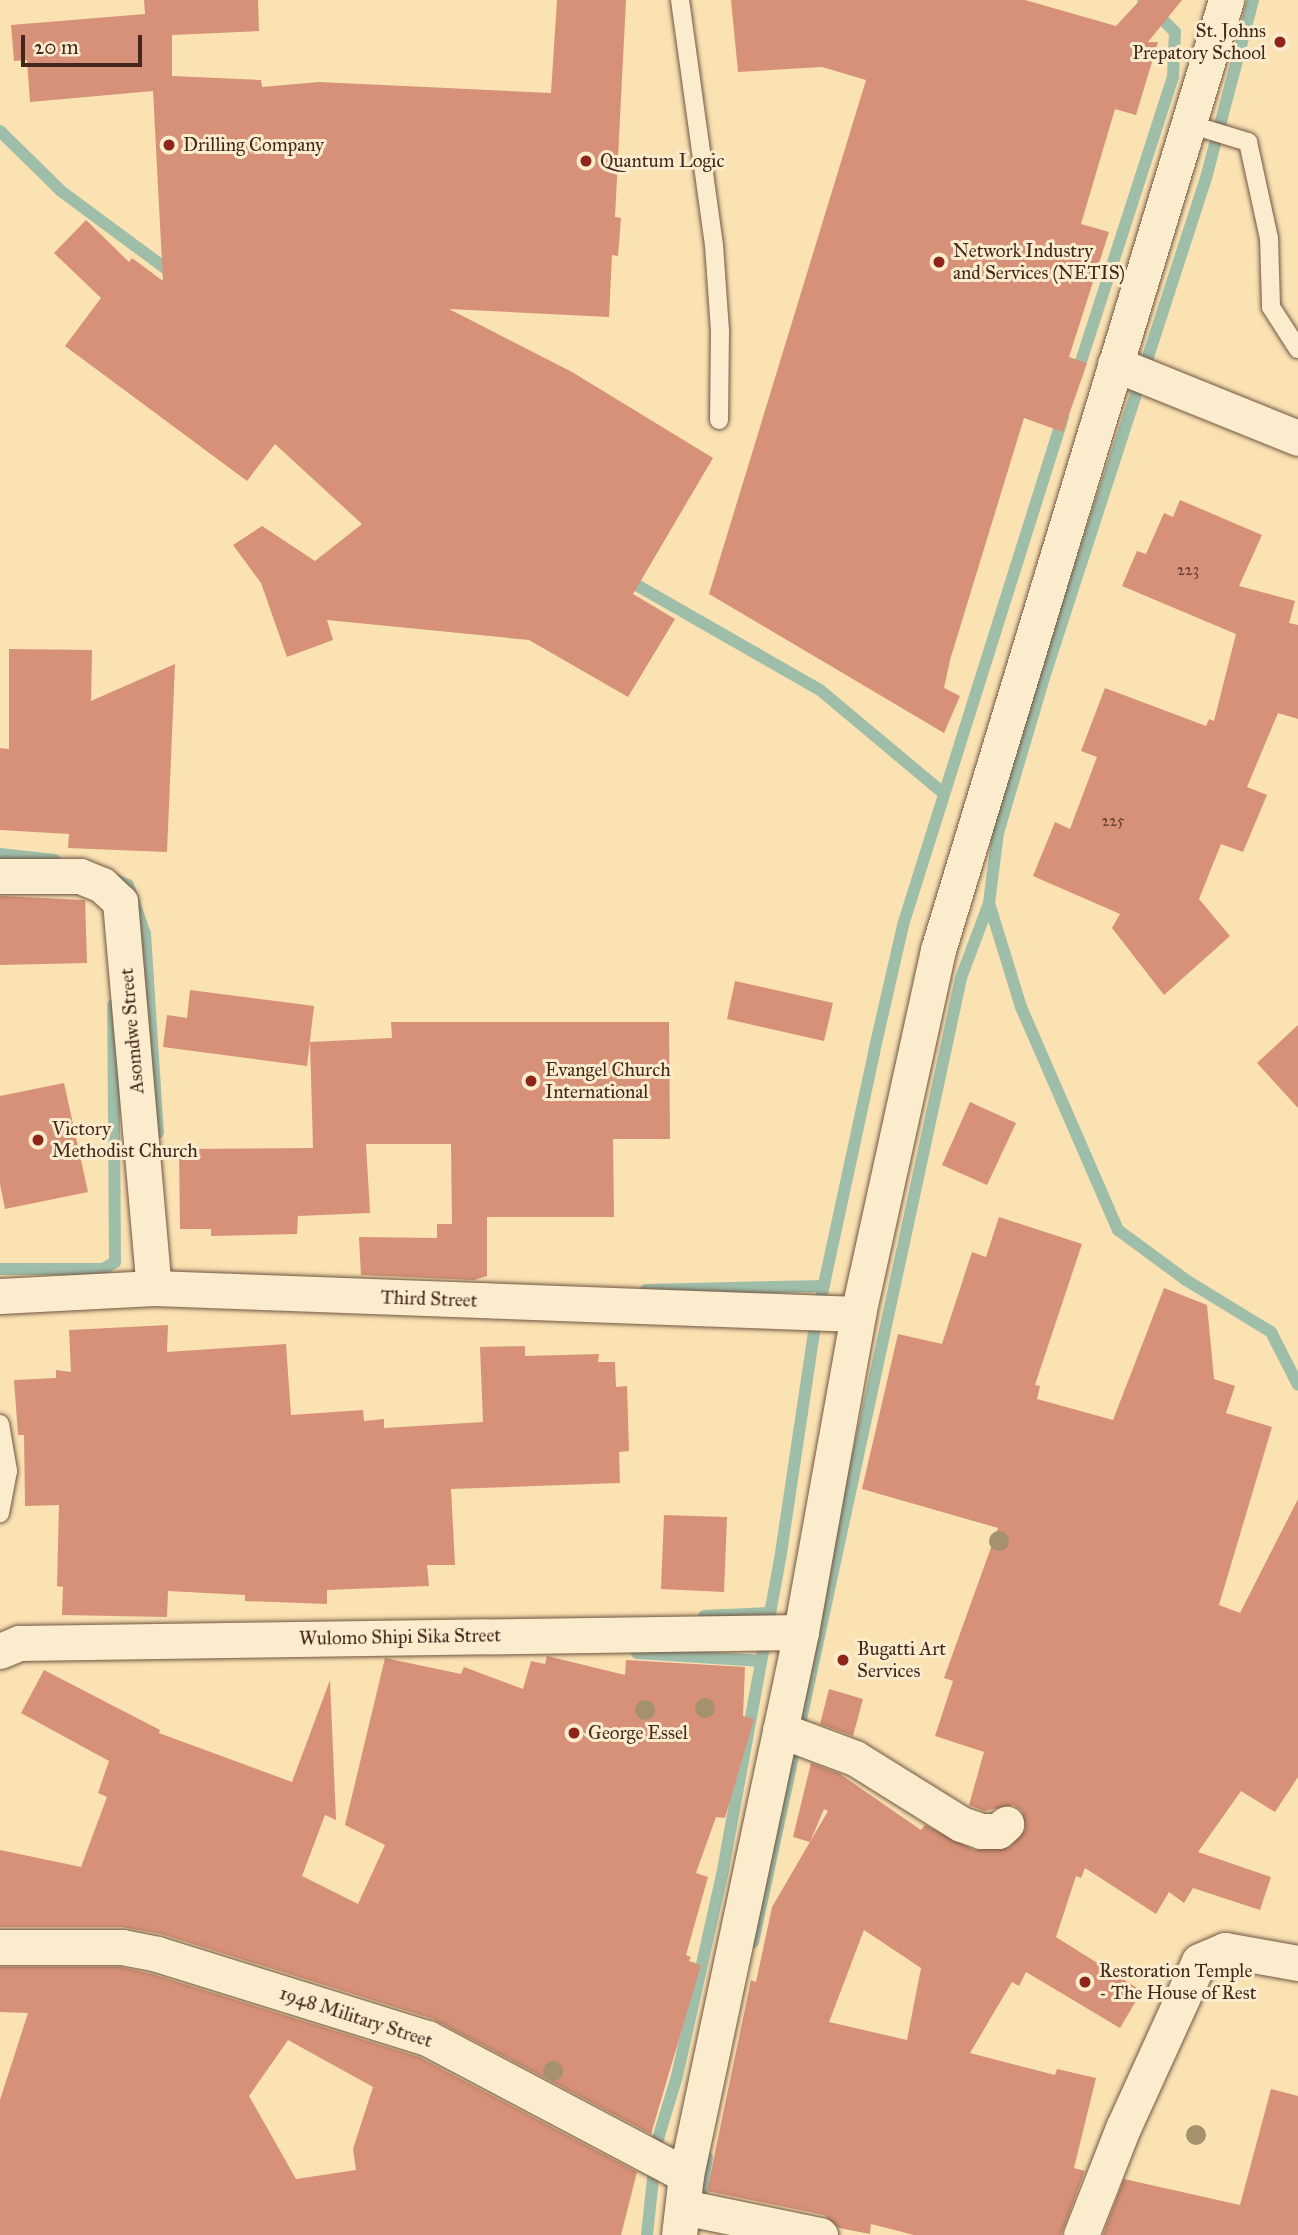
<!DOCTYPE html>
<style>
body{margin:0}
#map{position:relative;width:1298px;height:2235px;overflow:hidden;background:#fae2b3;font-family:"IM FELL Great Primer",serif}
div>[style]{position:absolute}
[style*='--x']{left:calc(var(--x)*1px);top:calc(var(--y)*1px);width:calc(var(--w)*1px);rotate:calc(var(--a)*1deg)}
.stream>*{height:12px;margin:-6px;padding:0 6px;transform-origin:6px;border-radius:6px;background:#9fbeaa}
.building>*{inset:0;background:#d69178}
.roads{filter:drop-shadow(0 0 2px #715642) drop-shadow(0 0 2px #715642)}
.lane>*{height:18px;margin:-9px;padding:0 9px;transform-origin:9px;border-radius:9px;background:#fcecce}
.street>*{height:35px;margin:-17.5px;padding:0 17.5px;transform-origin:17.5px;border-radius:17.5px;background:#fcecce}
.trees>*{width:20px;height:20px;margin:-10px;border-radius:50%;background:#a6916f}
.dots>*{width:19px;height:19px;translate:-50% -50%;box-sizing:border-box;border:4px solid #fcecce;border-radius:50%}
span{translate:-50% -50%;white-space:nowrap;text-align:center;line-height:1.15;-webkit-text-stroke:6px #fcecce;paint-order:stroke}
.number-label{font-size:16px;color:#684233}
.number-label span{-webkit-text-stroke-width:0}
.poi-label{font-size:19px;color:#43271c}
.right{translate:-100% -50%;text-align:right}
.left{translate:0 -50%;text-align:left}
.street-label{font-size:19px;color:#43271c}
.scale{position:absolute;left:21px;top:35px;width:121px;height:32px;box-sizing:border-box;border:4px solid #43271c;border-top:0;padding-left:9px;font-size:21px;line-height:24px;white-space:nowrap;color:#43271c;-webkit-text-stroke:5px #fcecce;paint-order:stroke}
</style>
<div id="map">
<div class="stream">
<i style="--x:0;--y:131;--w:86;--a:44.5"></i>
<i style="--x:61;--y:191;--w:139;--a:36.5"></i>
<i style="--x:1076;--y:377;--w:315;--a:-72.1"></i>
<i style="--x:1173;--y:77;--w:45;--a:-87.5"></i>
<i style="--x:1175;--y:32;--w:45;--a:-135"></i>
<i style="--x:626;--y:579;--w:224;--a:29.8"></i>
<i style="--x:820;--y:690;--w:160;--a:39.9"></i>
<i style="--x:0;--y:854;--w:55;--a:6.2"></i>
<i style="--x:112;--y:878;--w:17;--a:24"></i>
<i style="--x:128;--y:885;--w:52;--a:70.9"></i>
<i style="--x:145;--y:934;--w:199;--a:86.3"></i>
<i style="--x:989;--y:903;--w:109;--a:72.9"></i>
<i style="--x:1021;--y:1007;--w:243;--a:66.5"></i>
<i style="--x:1118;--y:1230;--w:84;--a:36.3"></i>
<i style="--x:1186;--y:1280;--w:100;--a:31.5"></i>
<i style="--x:1271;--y:1332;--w:59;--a:63"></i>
<i style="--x:0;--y:1269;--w:103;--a:0"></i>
<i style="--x:103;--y:1269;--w:14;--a:-30"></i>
<i style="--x:115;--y:1262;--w:257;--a:-90.4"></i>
<i style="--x:646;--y:1290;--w:178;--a:-1.3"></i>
<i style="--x:704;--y:1616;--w:66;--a:-2.6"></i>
<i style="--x:637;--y:1653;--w:124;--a:3.7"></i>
<i style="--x:753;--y:1942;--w:986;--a:-77.82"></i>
<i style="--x:961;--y:978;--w:80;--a:-69.5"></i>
<i style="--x:989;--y:903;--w:71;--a:-82.7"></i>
<i style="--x:998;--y:833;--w:155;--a:-73.5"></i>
<i style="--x:1042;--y:684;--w:532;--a:-72.04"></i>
<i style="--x:1206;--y:178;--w:184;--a:-75.2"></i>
<i style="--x:700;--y:2202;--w:45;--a:-81"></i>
<i style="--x:647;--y:2235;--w:94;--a:-83.9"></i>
<i style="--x:657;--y:2142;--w:69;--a:-73.1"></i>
<i style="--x:677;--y:2076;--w:206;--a:-77.4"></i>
<i style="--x:722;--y:1875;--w:327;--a:-79.6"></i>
<i style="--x:781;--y:1553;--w:230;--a:-81.5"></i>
<i style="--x:815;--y:1326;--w:280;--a:-77.8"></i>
<i style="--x:874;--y:1052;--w:130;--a:-77.1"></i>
<i style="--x:903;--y:925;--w:533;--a:-72.52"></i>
</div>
<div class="building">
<i style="clip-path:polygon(144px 0,258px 0,259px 31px,172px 35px,172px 76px,261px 80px,262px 87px,319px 82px,551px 93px,557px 0,626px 0,615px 217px,621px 218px,618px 256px,612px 255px,609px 317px,449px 309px,572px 372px,713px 458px,633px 594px,675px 619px,628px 697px,529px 640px,327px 620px,333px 640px,287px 657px,261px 583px,233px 545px,262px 526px,315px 561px,362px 524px,275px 444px,247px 481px,65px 346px,101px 298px,54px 253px,86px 220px,129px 262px,132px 258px,163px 281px,153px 91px,30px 102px,27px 60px,14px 61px,11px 25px,145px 14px)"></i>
<i style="clip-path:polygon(731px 0,1025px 0,1116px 26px,1140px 0,1182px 0,1148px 42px,1158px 42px,1136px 115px,1115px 109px,1081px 224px,1109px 232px,1069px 357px,1087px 363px,1063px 432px,1024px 418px,950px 660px,944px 688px,960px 696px,944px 733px,709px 594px,866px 80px,822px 67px,738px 72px)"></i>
<i style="clip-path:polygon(1180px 500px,1262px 535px,1239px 586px,1295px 601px,1289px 623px,1298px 625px,1298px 719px,1278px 713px,1247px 787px,1267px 795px,1243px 852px,1221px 844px,1199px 899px,1230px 936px,1164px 995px,1112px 928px,1120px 914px,1033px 876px,1055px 822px,1070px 829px,1097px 757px,1081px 751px,1105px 688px,1206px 726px,1209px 719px,1214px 721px,1236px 634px,1122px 586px,1137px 551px,1146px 554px,1164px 513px,1173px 517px)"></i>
<i style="clip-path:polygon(9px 649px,92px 650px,91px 701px,175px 664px,167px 852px,68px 848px,69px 834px,0 830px,0 748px,9px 749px)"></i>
<i style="clip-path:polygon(0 896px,85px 900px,87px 963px,0 965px)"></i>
<i style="clip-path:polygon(735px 981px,833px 1003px,824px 1041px,727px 1019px)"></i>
<i style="clip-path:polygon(190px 990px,314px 1006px,307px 1066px,163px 1047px,167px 1015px,187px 1018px)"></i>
<i style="clip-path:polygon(391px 1022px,669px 1022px,670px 1139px,613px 1139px,614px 1217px,487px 1217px,487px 1276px,474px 1280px,361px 1275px,359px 1237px,437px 1238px,437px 1224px,452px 1224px,451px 1144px,366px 1144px,370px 1213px,298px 1216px,297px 1234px,211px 1236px,211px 1229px,180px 1229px,179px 1149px,313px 1148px,310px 1042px,392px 1038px)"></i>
<i style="clip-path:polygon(1298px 1025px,1298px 1108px,1257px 1063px)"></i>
<i style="clip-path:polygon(64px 1083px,88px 1192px,5px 1209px,0 1184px,0 1096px)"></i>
<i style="clip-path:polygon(970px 1102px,1016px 1123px,987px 1185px,942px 1165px)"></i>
<i style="clip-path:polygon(evenodd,999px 1217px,1082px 1244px,1035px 1385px,1040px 1386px,1037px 1399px,1113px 1420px,1164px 1288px,1207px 1305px,1214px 1379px,1235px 1386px,1226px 1413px,1272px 1427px,1219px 1605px,1240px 1613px,1298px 1499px,1298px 1777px,1275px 1812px,1241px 1791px,1198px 1852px,1271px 1877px,1260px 1910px,1193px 1888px,1184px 1903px,1169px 1892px,1156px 1914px,1085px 1868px,1081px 1878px,1076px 1876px,1056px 1937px,1142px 1991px,1120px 2028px,1026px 1972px,1019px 1986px,1012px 1982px,970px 2053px,1055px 2075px,1057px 2069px,1096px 2078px,1074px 2168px,1085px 2171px,1061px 2235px,914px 2235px,871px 2224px,870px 2234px,839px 2228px,824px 2215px,707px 2191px,751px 1980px,756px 1982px,772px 1907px,828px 1811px,824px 1809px,810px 1842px,793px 1837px,811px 1763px,840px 1774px,921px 1830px,925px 1825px,974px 1850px,1010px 1847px,1025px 1830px,1022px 1811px,1013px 1805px,984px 1811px,969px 1805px,984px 1752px,935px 1736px,953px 1681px,944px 1678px,998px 1528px,862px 1489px,898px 1334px,942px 1344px,972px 1252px,986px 1257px,999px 1217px,864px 1930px,921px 1968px,907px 2040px,829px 2022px,864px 1930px)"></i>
<i style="clip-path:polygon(168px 1325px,167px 1352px,286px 1344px,291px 1415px,363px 1410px,364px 1421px,384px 1419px,384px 1428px,483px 1422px,480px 1347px,525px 1346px,525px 1356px,599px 1354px,598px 1362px,615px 1362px,616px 1387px,627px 1386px,629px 1451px,619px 1452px,620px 1483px,451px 1489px,455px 1565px,427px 1565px,429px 1586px,327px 1590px,327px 1604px,245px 1601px,245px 1595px,168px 1591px,167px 1617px,62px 1615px,63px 1587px,57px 1586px,59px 1505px,25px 1506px,24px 1435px,18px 1435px,14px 1380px,56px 1378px,56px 1370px,71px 1372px,69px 1330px)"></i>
<i style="clip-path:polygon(664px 1515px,727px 1517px,724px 1592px,661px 1589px)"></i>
<i style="clip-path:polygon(547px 1656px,625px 1675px,626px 1660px,745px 1667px,743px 1716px,754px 1719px,725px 1818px,716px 1817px,696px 1873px,708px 1877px,686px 1955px,691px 1957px,689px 1961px,701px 1965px,651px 2134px,433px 2019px,161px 1934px,122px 1927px,0 1927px,0 1850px,81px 1867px,107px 1797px,98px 1793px,109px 1761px,21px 1713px,44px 1670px,160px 1730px,159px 1733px,292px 1782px,330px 1680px,336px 1820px,325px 1815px,302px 1876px,358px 1904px,385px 1845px,345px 1825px,385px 1658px,461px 1674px,464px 1667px,523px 1689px,531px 1661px,545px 1664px)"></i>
<i style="clip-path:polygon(829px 1689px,863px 1699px,853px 1736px,820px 1724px)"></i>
<i style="clip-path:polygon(evenodd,0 1967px,120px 1967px,152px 1974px,419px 2057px,637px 2172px,621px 2235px,0 2235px,0 2100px,28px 2013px,0 2012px,0 1967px,288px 2040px,373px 2087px,353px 2149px,356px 2170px,296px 2179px,249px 2096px,288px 2040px)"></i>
<i style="clip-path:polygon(1271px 2089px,1298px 2096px,1298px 2235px,1103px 2235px,1124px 2179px,1240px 2205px)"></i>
</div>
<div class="roads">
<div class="lane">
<i style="--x:680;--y:0;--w:247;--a:82.1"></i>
<i style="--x:714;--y:245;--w:85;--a:86"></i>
<i style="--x:720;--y:330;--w:90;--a:90.6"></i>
<i style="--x:1189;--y:124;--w:62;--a:17"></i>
<i style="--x:1248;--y:142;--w:98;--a:77.7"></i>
<i style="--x:1269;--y:238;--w:69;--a:88.3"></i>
<i style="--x:1271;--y:307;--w:50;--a:57.3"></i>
<i style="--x:0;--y:1424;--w:48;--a:80.3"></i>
<i style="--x:8;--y:1471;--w:43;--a:100.8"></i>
</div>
<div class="street">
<i style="--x:1115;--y:364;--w:197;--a:22"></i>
<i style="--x:0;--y:876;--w:80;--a:0"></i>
<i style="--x:80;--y:876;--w:24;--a:22"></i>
<i style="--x:102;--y:885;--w:25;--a:43"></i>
<i style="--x:120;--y:902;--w:387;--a:85"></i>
<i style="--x:0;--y:1296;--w:154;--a:-3"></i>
<i style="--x:154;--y:1288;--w:704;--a:2.12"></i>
<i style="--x:0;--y:1651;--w:21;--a:-23"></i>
<i style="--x:19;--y:1643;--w:782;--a:-0.81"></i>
<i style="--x:780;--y:1730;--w:80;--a:20.5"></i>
<i style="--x:855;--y:1758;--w:125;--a:31.9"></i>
<i style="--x:961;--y:1824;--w:21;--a:19"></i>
<i style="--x:981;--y:1831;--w:17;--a:0"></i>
<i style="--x:998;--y:1831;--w:11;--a:-41"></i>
<i style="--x:0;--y:1947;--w:122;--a:0"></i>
<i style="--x:122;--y:1947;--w:36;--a:11"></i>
<i style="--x:157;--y:1954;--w:283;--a:17.3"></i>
<i style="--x:427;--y:2038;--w:293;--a:27.9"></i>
<i style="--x:683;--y:2207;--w:140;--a:11.6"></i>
<i style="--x:679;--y:2235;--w:60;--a:-83.3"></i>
<i style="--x:686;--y:2175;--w:555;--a:-78.04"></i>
<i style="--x:801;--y:1632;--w:323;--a:-79.8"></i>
<i style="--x:858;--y:1314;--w:373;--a:-77.6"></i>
<i style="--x:938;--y:950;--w:993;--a:-73.13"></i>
<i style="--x:1081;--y:2235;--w:115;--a:-68.6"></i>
<i style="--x:1123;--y:2128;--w:183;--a:-65.5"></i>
<i style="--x:1199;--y:1961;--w:28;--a:-23"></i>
<i style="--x:1225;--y:1950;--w:74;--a:10.1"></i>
</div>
</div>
<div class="trees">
<i style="left:999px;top:1541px"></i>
<i style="left:705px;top:1708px"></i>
<i style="left:645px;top:1710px"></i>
<i style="left:553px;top:2071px"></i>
<i style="left:1196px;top:2135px"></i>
</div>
<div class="dots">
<i style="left:1280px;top:42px;background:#8f2418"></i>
<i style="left:169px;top:145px;background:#8f2418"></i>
<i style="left:586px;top:161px;background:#8f2418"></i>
<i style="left:939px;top:262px;background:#8f2418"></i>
<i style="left:531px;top:1081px;background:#8f2418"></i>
<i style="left:38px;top:1140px;background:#8f2418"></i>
<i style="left:843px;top:1660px;background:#8f2418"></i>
<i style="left:574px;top:1733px;background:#8f2418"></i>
<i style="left:1085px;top:1982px;background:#8f2418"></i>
</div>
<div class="number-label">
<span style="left:1188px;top:570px">223</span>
<span style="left:1113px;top:821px">225</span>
</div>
<div class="poi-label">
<span class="right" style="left:1266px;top:42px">St. Johns<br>Prepatory School</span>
<span class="left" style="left:183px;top:145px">Drilling Company</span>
<span class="left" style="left:600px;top:161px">Quantum Logic</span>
<span class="left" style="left:953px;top:262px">Network Industry<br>and Services (NETIS)</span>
<span class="left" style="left:545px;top:1081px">Evangel Church<br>International</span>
<span class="left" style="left:52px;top:1140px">Victory<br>Methodist Church</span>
<span class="left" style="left:857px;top:1660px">Bugatti Art<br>Services</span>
<span class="left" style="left:588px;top:1733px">George Essel</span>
<span class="left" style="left:1099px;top:1982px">Restoration Temple<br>- The House of Rest</span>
</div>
<div class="street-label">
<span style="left:132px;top:1031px;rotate:-95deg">Asomdwe Street</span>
<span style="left:429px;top:1299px;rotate:2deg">Third Street</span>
<span style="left:400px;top:1637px;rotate:-1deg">Wulomo Shipi Sika Street</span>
<span style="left:356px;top:2017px;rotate:18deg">1948 Military Street</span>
</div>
<div class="scale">20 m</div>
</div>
